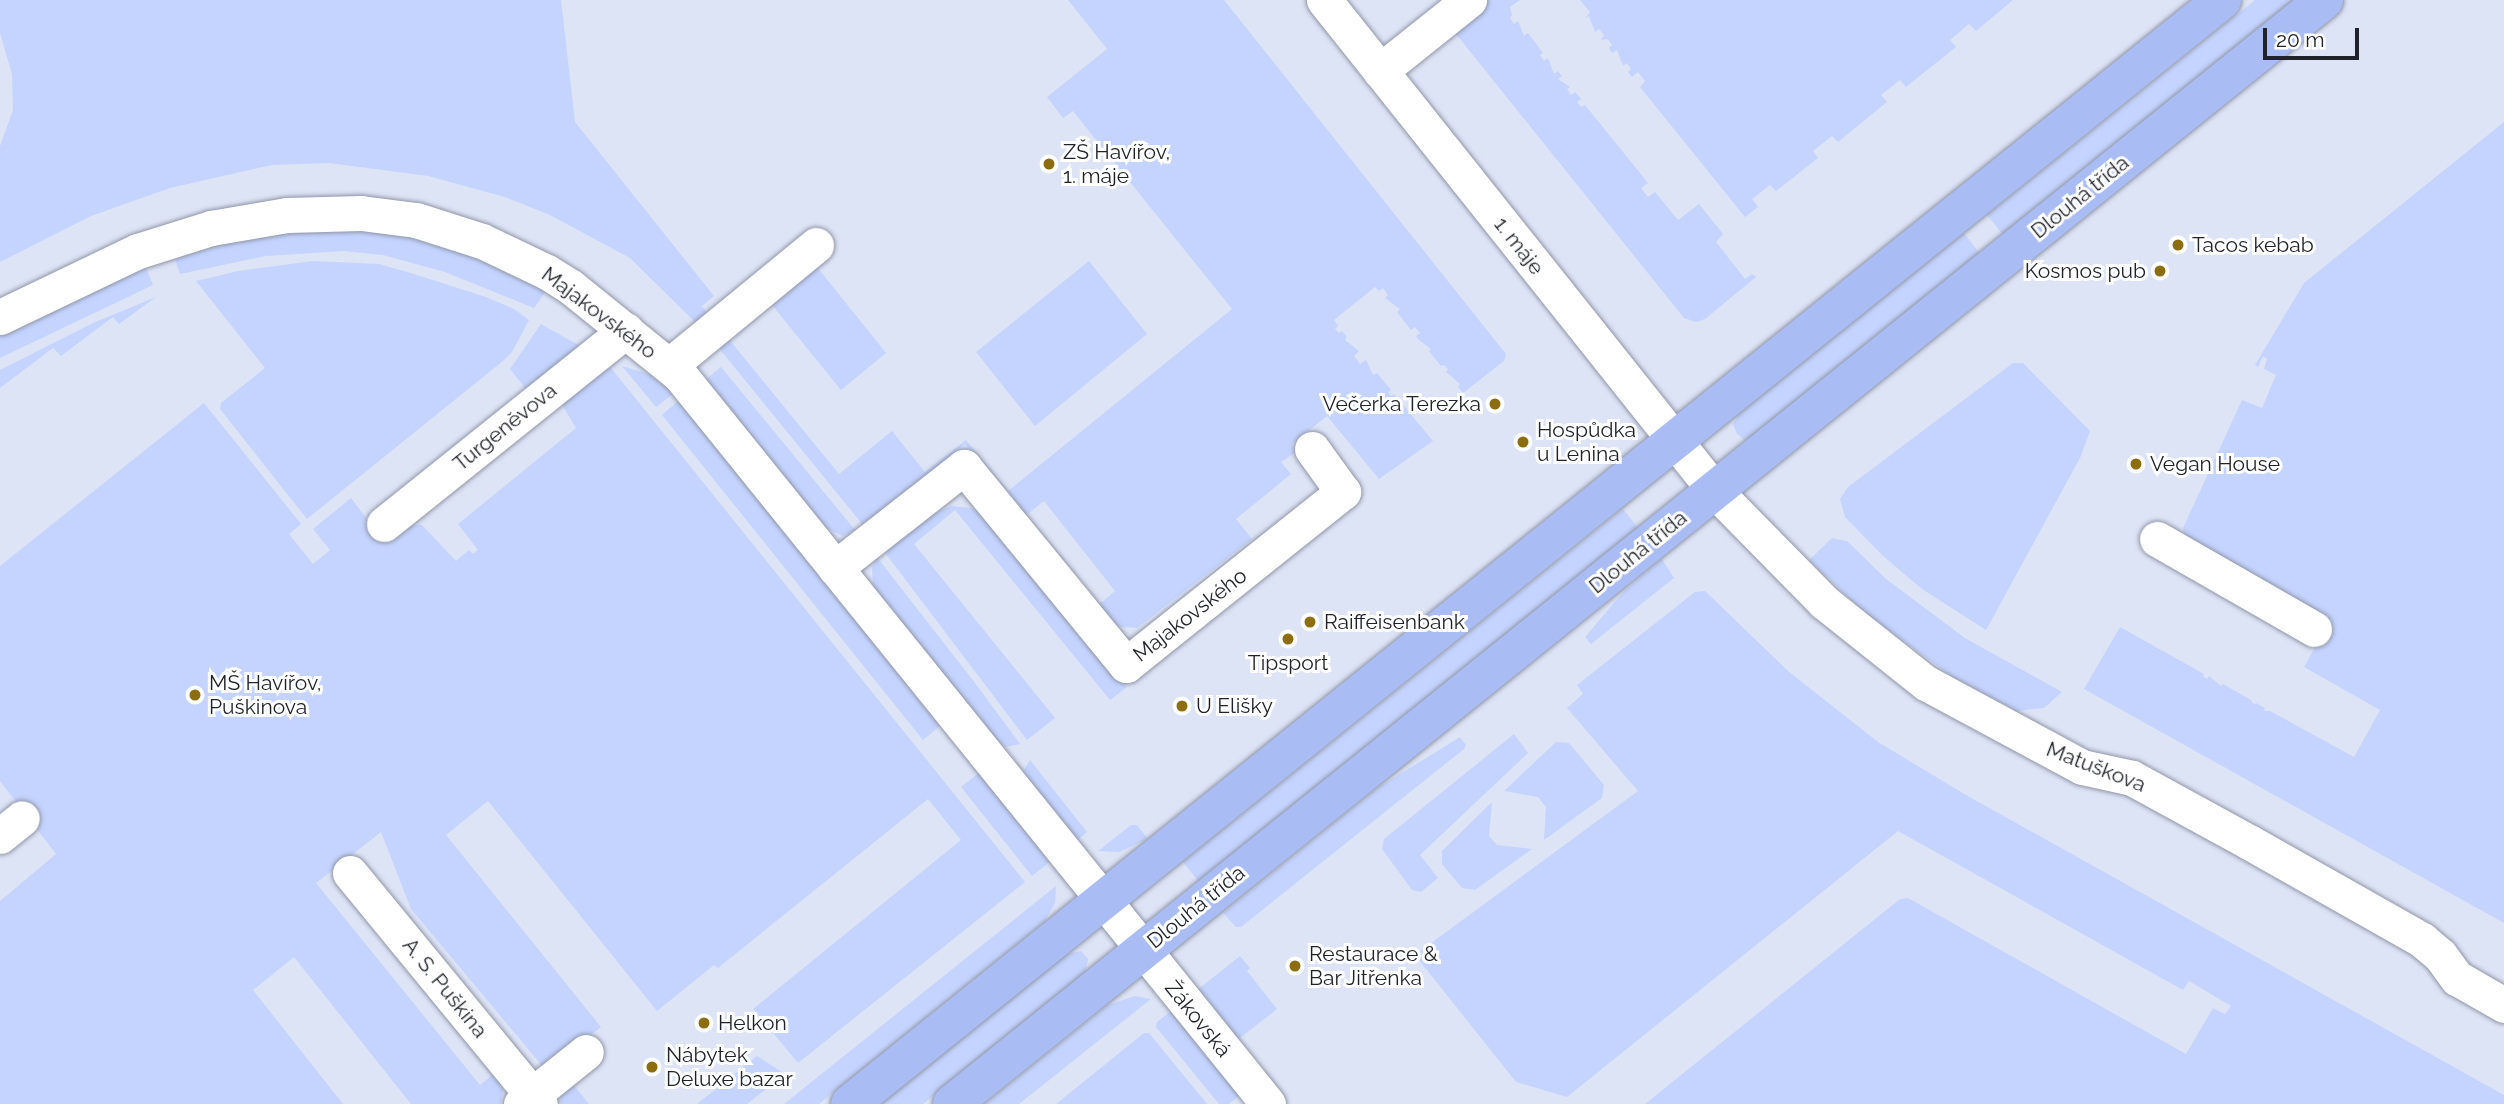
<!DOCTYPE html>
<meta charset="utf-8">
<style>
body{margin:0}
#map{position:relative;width:2504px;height:1104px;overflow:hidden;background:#dde4f6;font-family:Raleway,sans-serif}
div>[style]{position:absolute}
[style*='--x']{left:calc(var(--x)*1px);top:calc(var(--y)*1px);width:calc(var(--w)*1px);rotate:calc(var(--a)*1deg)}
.green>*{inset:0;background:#c4d4ff}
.roads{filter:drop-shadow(0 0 2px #9096a7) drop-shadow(0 0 2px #9096a7)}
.minor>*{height:35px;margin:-17.5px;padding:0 17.5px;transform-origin:17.5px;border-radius:17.5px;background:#fff}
.major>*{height:38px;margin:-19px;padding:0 19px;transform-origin:19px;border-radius:19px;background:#a9bcf3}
.dots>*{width:19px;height:19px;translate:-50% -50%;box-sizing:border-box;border:4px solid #fff;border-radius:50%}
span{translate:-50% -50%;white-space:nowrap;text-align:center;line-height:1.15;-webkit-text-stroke:6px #fff;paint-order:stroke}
.poi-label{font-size:21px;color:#1f2228}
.left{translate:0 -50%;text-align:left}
.right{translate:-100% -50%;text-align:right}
.street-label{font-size:21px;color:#1f2228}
.scale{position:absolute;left:2263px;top:28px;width:96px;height:32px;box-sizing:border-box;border:4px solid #1f2228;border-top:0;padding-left:9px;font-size:21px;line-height:24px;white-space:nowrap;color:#1f2228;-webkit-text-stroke:5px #fff;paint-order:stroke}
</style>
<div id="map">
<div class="green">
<i style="clip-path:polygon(0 0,561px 0,575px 122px,714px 296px,702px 306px,710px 317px,696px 323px,630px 258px,550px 215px,505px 197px,428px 176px,329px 163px,272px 165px,170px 188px,91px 216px,0 262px,0 146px,13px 110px,12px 74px,0 33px)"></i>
<i style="clip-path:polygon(1068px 0,1224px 0,1506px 354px,1504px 361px,1463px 393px,1458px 387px,1460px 384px,1446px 372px,1448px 369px,1444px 365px,1441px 366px,1429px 351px,1431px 349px,1419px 340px,1416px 336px,1420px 333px,1415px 327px,1411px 330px,1397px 312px,1400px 309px,1385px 298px,1388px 295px,1383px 288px,1379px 291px,1375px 287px,1334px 320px,1338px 326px,1335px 329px,1339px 333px,1342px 331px,1347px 337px,1345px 340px,1359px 351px,1354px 356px,1360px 364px,1366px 360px,1373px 375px,1377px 373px,1391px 390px,1388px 393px,1391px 396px,1394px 394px,1433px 441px,1379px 479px,1327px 416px,1292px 444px,1296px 452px,1281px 462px,1291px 474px,1236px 519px,1252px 539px,1137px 628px,1122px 627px,1109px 621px,1096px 607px,1115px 591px,1044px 501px,1024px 517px,965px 444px,863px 525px,713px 341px,723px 332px,839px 474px,892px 431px,925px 472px,966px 440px,1008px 491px,1232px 309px,1073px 111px,1063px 118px,1047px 97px,1107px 49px)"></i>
<i style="clip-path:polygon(1487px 0,1520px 0,1510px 7px,1512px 15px,1510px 18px,1514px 24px,1518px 21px,1524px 36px,1528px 33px,1543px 53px,1540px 55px,1544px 61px,1548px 58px,1554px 74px,1558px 71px,1562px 76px,1558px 79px,1570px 87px,1567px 89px,1571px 95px,1575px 92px,1581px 99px,1577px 102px,1581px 107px,1585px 105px,1648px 183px,1641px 188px,1648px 197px,1655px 192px,1678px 220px,1699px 204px,1723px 234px,1716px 242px,1745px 279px,1752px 274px,1756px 277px,1705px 319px,1696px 322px,1684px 318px,1452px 29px)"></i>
<i style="clip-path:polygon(1580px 0,2013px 0,1976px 31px,1969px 24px,1950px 40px,1956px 47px,1906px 87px,1900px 80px,1881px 95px,1887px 102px,1838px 142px,1832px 136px,1813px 151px,1818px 158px,1776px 191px,1770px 185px,1752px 199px,1758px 207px,1745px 217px,1640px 87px,1645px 81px,1638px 72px,1632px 77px,1628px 72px,1631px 69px,1627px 63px,1623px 66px,1617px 50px,1612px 53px,1609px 48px,1612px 45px,1608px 39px,1601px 40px,1604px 35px,1599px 29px,1595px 32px,1589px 16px,1585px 19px,1590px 12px)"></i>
<i style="clip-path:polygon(2255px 0,2297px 0,2004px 236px,1987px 215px)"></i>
<i style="clip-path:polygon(2504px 122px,2504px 923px,2084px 689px,2120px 627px,2204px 674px,2203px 676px,2207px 679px,2209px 676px,2221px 686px,2223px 684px,2251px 700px,2254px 705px,2256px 703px,2265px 708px,2264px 711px,2270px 711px,2354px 757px,2380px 710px,2304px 667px,2328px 624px,2185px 539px,2183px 528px,2242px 400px,2262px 408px,2276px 375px,2264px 369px,2267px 359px,2263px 356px,2258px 367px,2255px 365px,2304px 283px)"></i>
<i style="clip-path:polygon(279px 228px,383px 231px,421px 239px,487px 262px,548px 288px,534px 308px,445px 272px,383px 255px,344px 251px,266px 256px,180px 274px,175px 259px,179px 252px)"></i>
<i style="clip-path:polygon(1964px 233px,1981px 255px,1756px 436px,1745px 440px,1737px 434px,1733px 424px,1739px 414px)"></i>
<i style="clip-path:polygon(313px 261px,379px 264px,414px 274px,486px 297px,514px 309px,529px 320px,512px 352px,503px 361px,307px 519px,220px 409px,221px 403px,265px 368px,196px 281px,238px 271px)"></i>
<i style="clip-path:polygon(1089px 261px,1147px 334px,1035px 426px,976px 352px)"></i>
<i style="clip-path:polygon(141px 266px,147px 270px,153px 285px,0 358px,0 332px)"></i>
<i style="clip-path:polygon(817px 267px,886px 353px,841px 390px,772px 305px)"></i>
<i style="clip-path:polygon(156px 297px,119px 324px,113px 317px,61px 356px,53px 348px,0 388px,0 370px,93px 323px)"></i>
<i style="clip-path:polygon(541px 324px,580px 346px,526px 389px,510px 369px)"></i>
<i style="clip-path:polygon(2013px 363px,2023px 363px,2090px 431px,2080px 458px,1986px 630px,1922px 589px,1882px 555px,1845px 517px,1840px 499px,1848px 487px)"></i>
<i style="clip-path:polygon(622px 366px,652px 375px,674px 393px,656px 407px)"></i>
<i style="clip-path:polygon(721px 367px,855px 530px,843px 536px,822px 526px,704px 381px)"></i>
<i style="clip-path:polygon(611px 368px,1025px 882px,798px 1063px,753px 1009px,961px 840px,928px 799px,718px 968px,714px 965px,657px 1011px,488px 801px,446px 835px,601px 1027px,563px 1057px,543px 1067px,411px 909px,381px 832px,316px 883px,480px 1085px,495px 1073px,503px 1090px,501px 1104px,411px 1104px,294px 957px,253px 990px,343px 1104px,0 1104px,0 901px,56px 854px,0 781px,0 566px,204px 403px,301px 524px,289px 534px,313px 564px,330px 550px,313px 529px,351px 498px,380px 536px,402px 524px,422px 525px,456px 561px,469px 550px,473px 554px,478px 550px,458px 524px,576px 428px,559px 400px,598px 372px)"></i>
<i style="clip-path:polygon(680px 399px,941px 725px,923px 740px,662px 415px)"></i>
<i style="clip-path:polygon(951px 506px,972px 508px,1003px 533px,1127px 687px,1110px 700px,955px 510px,914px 544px,1055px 718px,1027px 740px,883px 550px,922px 519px)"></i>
<i style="clip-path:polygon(1623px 509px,1639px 529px,1199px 882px,1183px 862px)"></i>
<i style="clip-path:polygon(1832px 538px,1847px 541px,1886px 579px,1965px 638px,2062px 692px,2044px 708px,2017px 711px,1954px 678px,1864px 612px,1809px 560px)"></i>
<i style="clip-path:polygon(876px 556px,975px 683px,1020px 744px,1006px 747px,996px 740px,873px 589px,872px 567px)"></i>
<i style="clip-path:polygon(1662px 559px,1674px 578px,1591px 644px,1585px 637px,1624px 591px)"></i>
<i style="clip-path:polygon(1705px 591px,1788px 671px,1878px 742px,1966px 795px,2504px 1095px,2504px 1104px,1645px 1104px,1900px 899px,1908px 898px,2186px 1054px,2213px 1008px,2225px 1014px,2231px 1006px,2189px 981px,2183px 990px,1898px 831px,1567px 1097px,1516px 1082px,1415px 955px,1638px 791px,1567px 708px,1583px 694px,1577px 685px,1695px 592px)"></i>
<i style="clip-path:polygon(1514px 734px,1528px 753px,1420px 855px,1438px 878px,1421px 892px,1412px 890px,1382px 849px,1384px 839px)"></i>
<i style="clip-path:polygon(1460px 737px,1466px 745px,1464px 749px,1241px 927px,1236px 927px,1223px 913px,1379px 787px)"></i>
<i style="clip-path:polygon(1556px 742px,1569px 743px,1604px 785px,1602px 798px,1544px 840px,1546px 807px,1538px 797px,1504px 791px)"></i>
<i style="clip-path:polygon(1030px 760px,1087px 832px,1075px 842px,1022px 773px)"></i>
<i style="clip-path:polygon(980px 772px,1051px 861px,1032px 876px,961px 787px)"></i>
<i style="clip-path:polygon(1492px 802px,1489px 836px,1497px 845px,1532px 849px,1475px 890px,1462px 888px,1442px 864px,1442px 851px)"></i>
<i style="clip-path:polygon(1131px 825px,1137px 825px,1148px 839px,1119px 852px,1098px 851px)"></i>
<i style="clip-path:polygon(1056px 886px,1055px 903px,1044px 922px,819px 1104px,784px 1104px)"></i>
<i style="clip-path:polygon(1081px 951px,1088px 959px,1085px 974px,923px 1104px,881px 1104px,1067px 954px)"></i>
<i style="clip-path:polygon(1240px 956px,1250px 968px,1247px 971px,1277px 1009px,1236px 1041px,1196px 991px)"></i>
<i style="clip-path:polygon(1135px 996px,1151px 999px,1019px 1104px,985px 1104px,1108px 1005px)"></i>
<i style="clip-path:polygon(1171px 1011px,1240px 1095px,1229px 1104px,1219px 1104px,1156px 1027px,1157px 1022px)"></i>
<i style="clip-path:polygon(1144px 1033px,1149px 1033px,1207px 1104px,1056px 1104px)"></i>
<i style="clip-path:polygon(757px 1056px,785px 1074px,747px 1104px,697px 1104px)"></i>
<i style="clip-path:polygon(568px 1078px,589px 1104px,561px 1104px,560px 1093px)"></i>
</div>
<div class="roads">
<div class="minor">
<i style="--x:1324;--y:0;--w:628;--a:51.47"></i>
<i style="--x:1715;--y:491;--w:156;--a:45.5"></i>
<i style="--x:1824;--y:602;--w:130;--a:38.5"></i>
<i style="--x:1926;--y:683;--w:177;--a:28.3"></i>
<i style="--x:2082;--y:767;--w:51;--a:12.4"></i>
<i style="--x:2132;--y:778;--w:133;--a:28.7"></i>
<i style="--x:2249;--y:842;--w:199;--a:29.5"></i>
<i style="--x:2422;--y:940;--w:23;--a:40"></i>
<i style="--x:2440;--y:955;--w:29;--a:54"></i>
<i style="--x:2457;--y:978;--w:54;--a:29.9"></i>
<i style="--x:1380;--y:71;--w:114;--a:-38.6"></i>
<i style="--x:0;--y:317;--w:153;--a:-25.6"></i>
<i style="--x:138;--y:251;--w:77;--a:-17.5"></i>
<i style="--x:211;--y:228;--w:77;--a:-9.7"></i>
<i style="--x:287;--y:215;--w:74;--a:-1.5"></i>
<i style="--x:361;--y:213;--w:55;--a:7.3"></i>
<i style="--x:416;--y:220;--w:69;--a:17.7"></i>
<i style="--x:482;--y:241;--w:72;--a:25.5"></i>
<i style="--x:547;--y:272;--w:28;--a:32"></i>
<i style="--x:571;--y:287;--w:139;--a:38.9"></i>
<i style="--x:679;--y:374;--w:938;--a:51.1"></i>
<i style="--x:670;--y:365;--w:189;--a:-39.4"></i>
<i style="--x:384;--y:524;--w:310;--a:-38.7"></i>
<i style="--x:2157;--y:539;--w:181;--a:29.8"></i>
<i style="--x:835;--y:568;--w:164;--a:-38.1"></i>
<i style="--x:964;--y:467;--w:256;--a:50.7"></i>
<i style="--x:1126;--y:665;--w:278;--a:-38.6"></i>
<i style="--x:1343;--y:492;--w:53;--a:-125.8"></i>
<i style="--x:0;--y:836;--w:28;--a:-39"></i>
<i style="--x:350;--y:873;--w:299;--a:50.6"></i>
<i style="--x:521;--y:1104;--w:83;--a:-38.7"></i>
</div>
<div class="major">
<i style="--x:850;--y:1104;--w:1761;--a:-38.82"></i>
<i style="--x:952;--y:1104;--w:1761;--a:-38.82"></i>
</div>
</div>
<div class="dots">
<i style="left:1049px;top:164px;background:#8c6e11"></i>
<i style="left:2178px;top:245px;background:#8c6e11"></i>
<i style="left:2160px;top:271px;background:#8c6e11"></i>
<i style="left:1495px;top:404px;background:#8c6e11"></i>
<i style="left:1523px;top:442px;background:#8c6e11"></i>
<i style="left:2136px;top:464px;background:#8c6e11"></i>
<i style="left:1310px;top:622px;background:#8c6e11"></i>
<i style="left:1288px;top:639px;background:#8c6e11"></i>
<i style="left:195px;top:695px;background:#8c6e11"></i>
<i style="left:1182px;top:706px;background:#8c6e11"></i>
<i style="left:1295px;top:966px;background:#8c6e11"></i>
<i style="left:704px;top:1023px;background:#8c6e11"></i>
<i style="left:652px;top:1067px;background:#8c6e11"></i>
</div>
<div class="poi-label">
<span class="left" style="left:1063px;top:164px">ZŠ Havířov,<br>1. máje</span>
<span class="left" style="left:2192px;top:245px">Tacos kebab</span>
<span class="right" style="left:2146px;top:271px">Kosmos pub</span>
<span class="right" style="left:1481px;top:404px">Večerka Terezka</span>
<span class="left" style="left:1537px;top:442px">Hospůdka<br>u Lenina</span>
<span class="left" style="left:2150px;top:464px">Vegan House</span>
<span class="left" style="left:1324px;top:622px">Raiffeisenbank</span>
<span style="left:1288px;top:663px">Tipsport</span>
<span class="left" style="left:209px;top:695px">MŠ Havířov,<br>Puškinova</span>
<span class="left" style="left:1196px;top:706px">U Elišky</span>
<span class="left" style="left:1309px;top:966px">Restaurace &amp;<br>Bar Jitřenka</span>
<span class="left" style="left:718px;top:1023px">Helkon</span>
<span class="left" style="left:666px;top:1067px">Nábytek<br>Deluxe bazar</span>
</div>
<div class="street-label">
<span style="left:2080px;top:197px;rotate:-39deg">Dlouhá třída</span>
<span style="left:1519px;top:246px;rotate:52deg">1. máje</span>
<span style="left:599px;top:313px;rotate:37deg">Majakovského</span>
<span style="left:505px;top:427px;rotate:-39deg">Turgeněvova</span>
<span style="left:1638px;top:552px;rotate:-39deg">Dlouhá třída</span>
<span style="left:1190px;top:615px;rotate:-38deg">Majakovského</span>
<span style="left:2096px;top:767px;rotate:21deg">Matuškova</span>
<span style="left:1196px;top:907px;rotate:-39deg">Dlouhá třída</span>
<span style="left:445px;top:988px;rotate:51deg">A. S. Puškina</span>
<span style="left:1198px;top:1019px;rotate:51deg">Žákovská</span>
</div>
<div class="scale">20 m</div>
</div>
